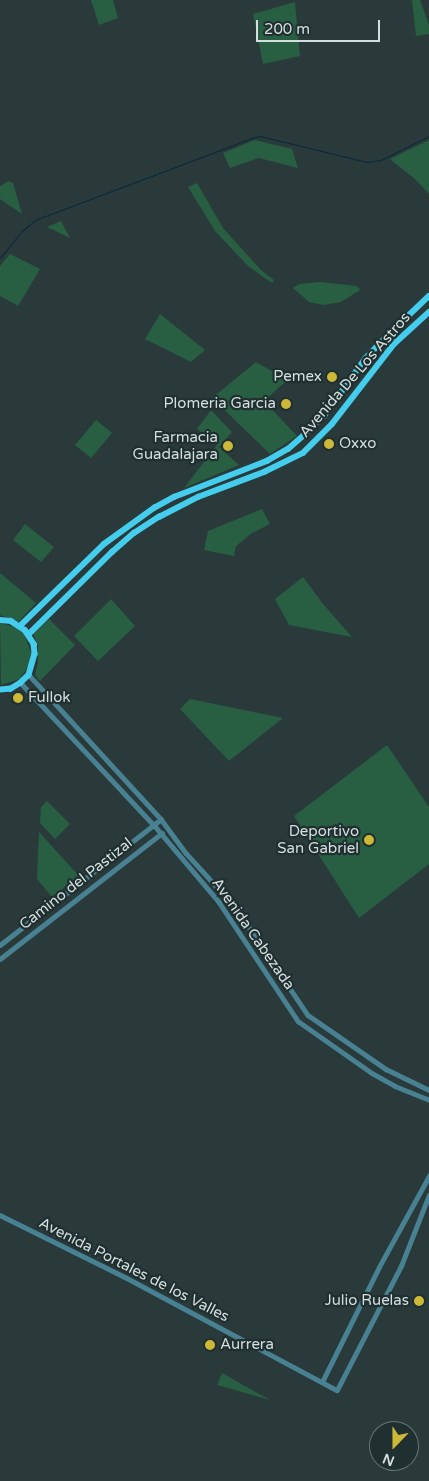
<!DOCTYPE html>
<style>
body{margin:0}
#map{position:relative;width:429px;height:1481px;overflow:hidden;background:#2a393a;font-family:"Varela Round",sans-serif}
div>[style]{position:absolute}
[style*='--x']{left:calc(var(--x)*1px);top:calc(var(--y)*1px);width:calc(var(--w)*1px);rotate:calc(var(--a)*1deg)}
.green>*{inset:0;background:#285f42}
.stream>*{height:1px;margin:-0.5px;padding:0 0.5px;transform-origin:0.5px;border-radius:0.5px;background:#07293b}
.minor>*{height:4.5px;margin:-2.25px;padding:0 2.25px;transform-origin:2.25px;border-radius:2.25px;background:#488292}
.major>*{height:5.5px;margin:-2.75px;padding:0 2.75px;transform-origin:2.75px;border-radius:2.75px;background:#44cded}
.dots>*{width:14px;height:14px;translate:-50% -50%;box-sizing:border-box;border:2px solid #202f30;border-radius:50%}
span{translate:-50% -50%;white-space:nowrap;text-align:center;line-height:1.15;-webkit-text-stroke:4.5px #202f30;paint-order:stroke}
.street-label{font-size:15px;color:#d4dede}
.poi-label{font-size:15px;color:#d4dede}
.right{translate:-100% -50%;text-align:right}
.left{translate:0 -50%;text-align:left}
.north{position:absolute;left:369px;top:1421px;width:50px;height:50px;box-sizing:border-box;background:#202f30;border:1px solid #687576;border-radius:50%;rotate:202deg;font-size:14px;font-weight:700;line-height:20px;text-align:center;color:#d4dede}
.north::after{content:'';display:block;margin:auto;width:18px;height:22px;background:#ceb837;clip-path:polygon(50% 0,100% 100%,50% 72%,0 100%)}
.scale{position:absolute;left:256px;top:20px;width:124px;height:22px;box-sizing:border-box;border:2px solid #d4dede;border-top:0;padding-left:6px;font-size:15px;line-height:18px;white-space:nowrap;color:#d4dede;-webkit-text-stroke:4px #202f30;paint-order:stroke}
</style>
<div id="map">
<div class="green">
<i style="clip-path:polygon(91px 0,113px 0,118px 18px,99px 25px)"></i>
<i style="clip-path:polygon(412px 0,420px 0,429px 25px,429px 34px,416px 36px)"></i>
<i style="clip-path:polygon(295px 2px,300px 56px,263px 64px,253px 14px)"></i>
<i style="clip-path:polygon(255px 140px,292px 149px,298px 168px,259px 158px,230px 168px,223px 153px)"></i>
<i style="clip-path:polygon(429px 140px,429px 194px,416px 180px,390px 159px)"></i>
<i style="clip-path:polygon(9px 181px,13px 183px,22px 214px,0 199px,0 186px)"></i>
<i style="clip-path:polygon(197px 183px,223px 228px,261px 270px,274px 280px,272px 283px,248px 266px,215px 231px,188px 187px)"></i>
<i style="clip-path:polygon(61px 221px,70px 238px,47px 227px)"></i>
<i style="clip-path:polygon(10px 254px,40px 269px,18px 306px,0 296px,0 266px)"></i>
<i style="clip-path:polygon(320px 282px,357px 286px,360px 290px,341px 302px,323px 305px,309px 302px,293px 288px,299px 284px)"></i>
<i style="clip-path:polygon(160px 314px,205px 350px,191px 362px,145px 339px)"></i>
<i style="clip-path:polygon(256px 362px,277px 374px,285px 382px,264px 401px,297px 436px,270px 454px,212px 398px)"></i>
<i style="clip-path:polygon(211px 410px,232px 432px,219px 447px,239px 465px,184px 488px,217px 445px,197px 429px)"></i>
<i style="clip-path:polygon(96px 420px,112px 433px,91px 458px,75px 445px)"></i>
<i style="clip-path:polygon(262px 509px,270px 524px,252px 533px,236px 546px,234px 556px,204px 550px,208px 531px)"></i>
<i style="clip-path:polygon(25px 524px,54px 547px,41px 562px,13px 540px)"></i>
<i style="clip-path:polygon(0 573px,36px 603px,18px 622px,0 615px)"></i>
<i style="clip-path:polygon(303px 577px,323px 604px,352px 637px,289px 625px,275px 599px)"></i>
<i style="clip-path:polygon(111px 599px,135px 626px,98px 661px,74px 636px)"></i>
<i style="clip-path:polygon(49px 619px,75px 645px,40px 681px,35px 675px,38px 663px,38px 645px,33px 634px)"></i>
<i style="clip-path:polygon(0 623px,16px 627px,24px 634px,31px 652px,31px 662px,20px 679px,1px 685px)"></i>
<i style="clip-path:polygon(190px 699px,283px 718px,229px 761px,180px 709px)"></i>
<i style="clip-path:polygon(387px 745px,429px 807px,429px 864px,359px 918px,294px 816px)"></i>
<i style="clip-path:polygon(47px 801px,70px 824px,55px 839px,40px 823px,41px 807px)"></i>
<i style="clip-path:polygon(39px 832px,79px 876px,52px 897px,37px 879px)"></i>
<i style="clip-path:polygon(222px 1373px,270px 1400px,217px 1385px)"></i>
</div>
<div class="stream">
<i style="--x:0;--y:258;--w:35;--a:-51"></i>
<i style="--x:22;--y:231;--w:17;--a:-40"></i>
<i style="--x:35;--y:220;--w:232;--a:-20.7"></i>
<i style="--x:252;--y:138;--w:8;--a:-14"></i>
<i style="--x:260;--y:136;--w:110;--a:13.7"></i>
<i style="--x:367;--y:162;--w:14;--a:-8"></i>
<i style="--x:381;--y:160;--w:54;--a:-26.6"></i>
</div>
<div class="minor">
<i style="--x:29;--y:675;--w:195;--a:47.5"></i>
<i style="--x:161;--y:819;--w:42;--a:53.7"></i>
<i style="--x:186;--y:853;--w:74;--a:47.7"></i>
<i style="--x:236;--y:908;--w:129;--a:56.1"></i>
<i style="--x:308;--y:1015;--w:95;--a:34.7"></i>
<i style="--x:386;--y:1069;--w:48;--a:26"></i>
<i style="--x:21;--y:683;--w:195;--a:46.9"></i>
<i style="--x:154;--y:825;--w:101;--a:49.8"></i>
<i style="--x:219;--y:902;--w:143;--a:56.4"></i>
<i style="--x:298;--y:1021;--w:90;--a:35.1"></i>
<i style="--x:372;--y:1073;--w:26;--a:29"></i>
<i style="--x:395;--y:1086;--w:37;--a:22"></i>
<i style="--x:0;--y:945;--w:204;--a:-38"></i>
<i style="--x:0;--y:959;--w:205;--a:-37.9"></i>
<i style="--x:0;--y:1215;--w:140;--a:26.4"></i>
<i style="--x:125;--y:1277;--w:240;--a:28.1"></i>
<i style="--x:337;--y:1390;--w:140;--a:-62.7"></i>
<i style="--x:401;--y:1266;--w:76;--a:-68.5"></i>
<i style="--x:322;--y:1382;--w:128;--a:-63.6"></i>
<i style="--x:379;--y:1267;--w:104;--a:-61.2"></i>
</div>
<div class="major">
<i style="--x:0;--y:620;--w:11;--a:5"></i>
<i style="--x:11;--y:621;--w:17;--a:33"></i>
<i style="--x:25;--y:630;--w:17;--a:57"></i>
<i style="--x:34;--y:644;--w:10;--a:84"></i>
<i style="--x:35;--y:654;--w:22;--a:106"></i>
<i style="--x:29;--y:675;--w:11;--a:135"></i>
<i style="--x:21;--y:683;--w:12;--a:149"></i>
<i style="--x:11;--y:689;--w:11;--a:175"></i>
<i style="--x:20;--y:626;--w:117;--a:-44.3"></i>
<i style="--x:104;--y:544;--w:62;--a:-35.8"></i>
<i style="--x:154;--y:508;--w:23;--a:-29"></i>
<i style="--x:174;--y:497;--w:100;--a:-21.2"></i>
<i style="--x:267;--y:461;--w:24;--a:-30"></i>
<i style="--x:288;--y:449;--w:20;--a:-41"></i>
<i style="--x:303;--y:436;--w:29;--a:-44"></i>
<i style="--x:324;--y:416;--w:70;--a:-54.3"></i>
<i style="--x:365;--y:359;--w:28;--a:-46"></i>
<i style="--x:384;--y:339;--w:62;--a:-43.7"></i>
<i style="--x:29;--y:634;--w:117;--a:-44.7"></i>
<i style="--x:112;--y:552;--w:29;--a:-41"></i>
<i style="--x:134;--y:533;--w:30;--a:-33"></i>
<i style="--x:159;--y:517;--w:44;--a:-27.1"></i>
<i style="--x:198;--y:497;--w:71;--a:-20.7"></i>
<i style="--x:264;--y:472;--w:43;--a:-26"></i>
<i style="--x:303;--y:453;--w:41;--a:-45"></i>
<i style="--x:332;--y:424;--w:101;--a:-52.2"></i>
<i style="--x:394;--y:344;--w:47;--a:-42.4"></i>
</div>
<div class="dots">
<i style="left:332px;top:377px;background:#ceb837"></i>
<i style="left:286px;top:404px;background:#ceb837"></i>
<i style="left:329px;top:444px;background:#ceb837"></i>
<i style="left:228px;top:446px;background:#ceb837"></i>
<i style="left:18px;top:698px;background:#ceb837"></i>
<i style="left:369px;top:840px;background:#ceb837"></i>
<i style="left:419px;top:1301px;background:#ceb837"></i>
<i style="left:210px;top:1345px;background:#ceb837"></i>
</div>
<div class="street-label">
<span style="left:355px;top:375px;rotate:-49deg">Avenida De Los Astros</span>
<span style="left:76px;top:884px;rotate:-38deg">Camino del Pastizal</span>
<span style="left:253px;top:934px;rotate:55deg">Avenida Cabezada</span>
<span style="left:134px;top:1270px;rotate:27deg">Avenida Portales de los Valles</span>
</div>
<div class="poi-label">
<span class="right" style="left:322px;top:377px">Pemex</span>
<span class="right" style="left:276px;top:404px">Plomeria Garcia</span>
<span class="right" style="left:218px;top:446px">Farmacia<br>Guadalajara</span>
<span class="left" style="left:339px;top:444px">Oxxo</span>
<span class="left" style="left:28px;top:698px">Fullok</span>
<span class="right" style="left:359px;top:840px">Deportivo<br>San Gabriel</span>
<span class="right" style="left:409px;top:1301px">Julio Ruelas</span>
<span class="left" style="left:220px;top:1345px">Aurrera</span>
</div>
<div class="north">N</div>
<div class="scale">200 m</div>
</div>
